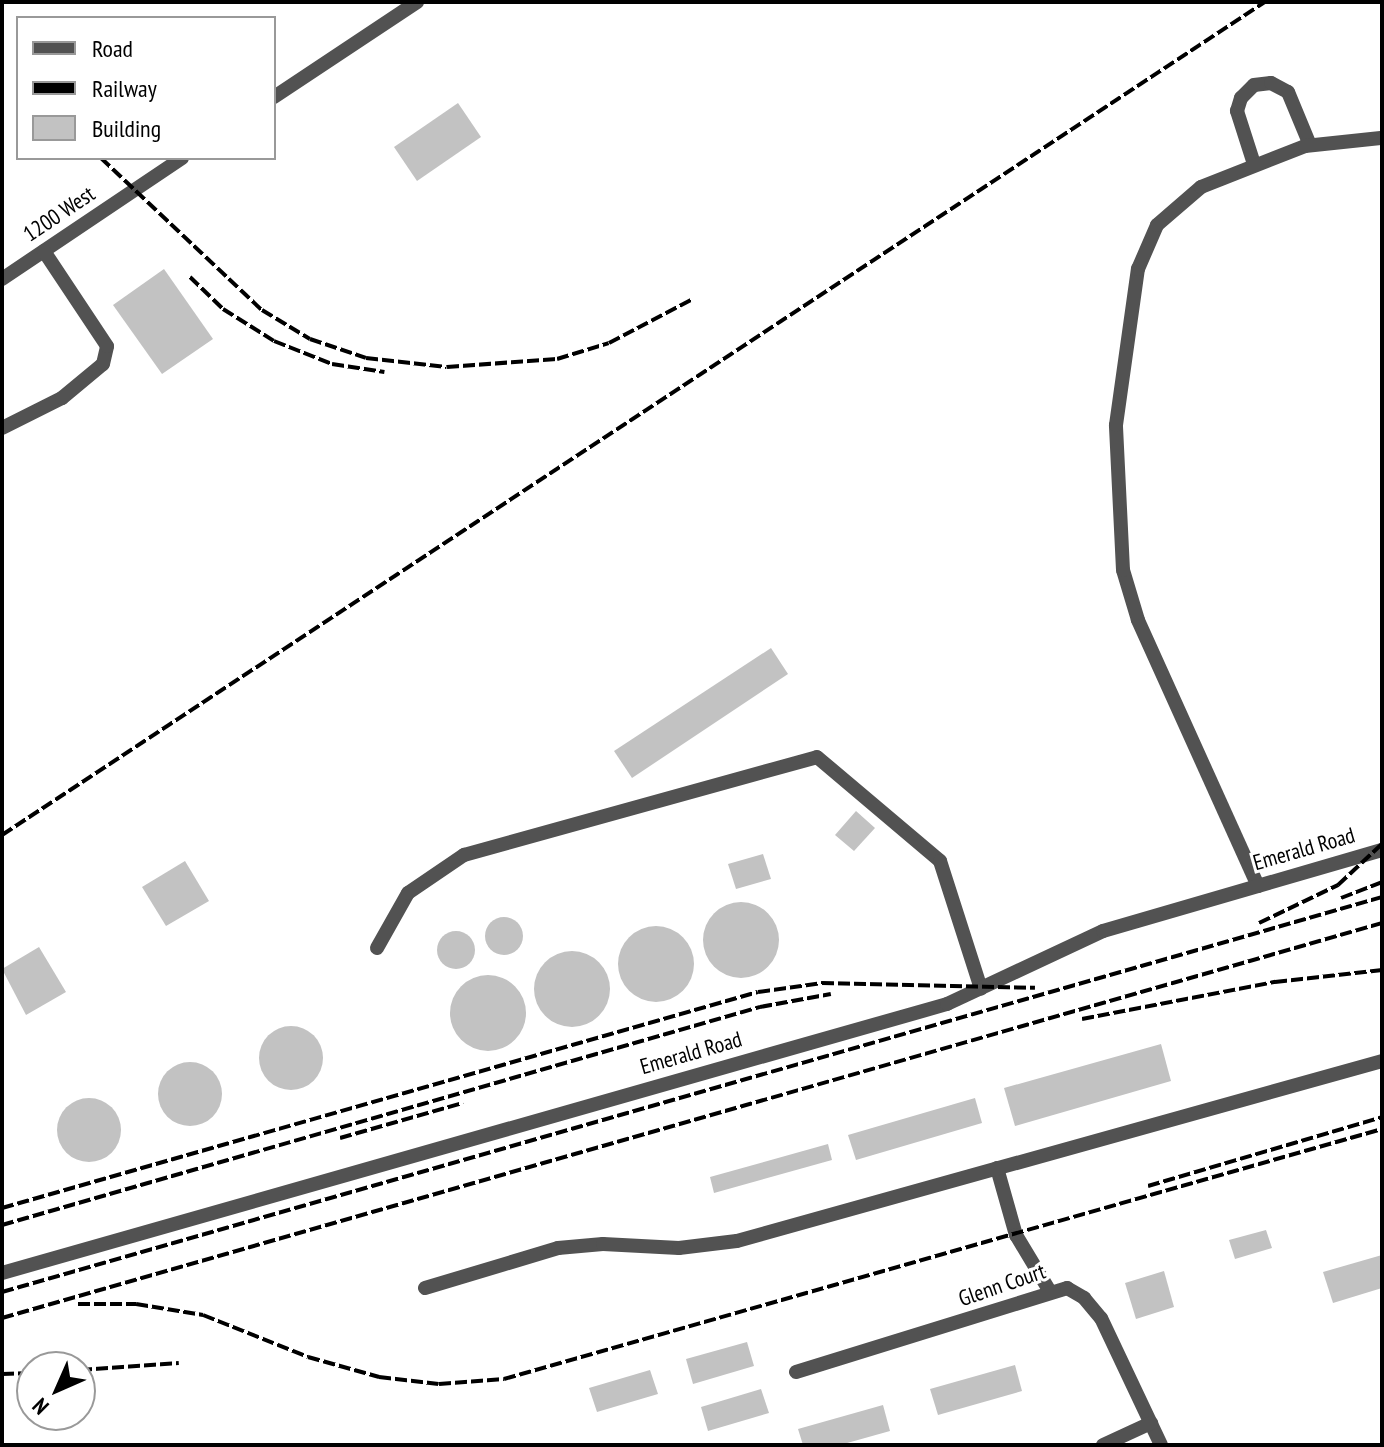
<!DOCTYPE html>
<style>
body{margin:0}
#map{position:relative;width:1384px;height:1447px;overflow:hidden;background:#fff;font-family:"PT Sans Narrow",sans-serif}
div>[style]{position:absolute}
[style*='--x']{left:calc(var(--x)*1px);top:calc(var(--y)*1px);width:calc(var(--w)*1px);rotate:calc(var(--a)*1deg)}
.building>*{inset:0;background:#c2c2c2}
.round{border-radius:50%}
.minor>*{height:14px;margin:-7px;padding:0 7px;transform-origin:7px;border-radius:7px;background:#525252}
.rail>*{height:4px;margin-top:-2px;transform-origin:0;background:repeating-linear-gradient(90deg,#000 0 12px,transparent 0 16px)}
span{translate:-50% -50%;white-space:nowrap;text-align:center;line-height:1.15;-webkit-text-stroke:6px #fff;paint-order:stroke}
.street-label{font-size:22px;color:#000}
.frame{position:absolute;inset:0;border:4px solid #000;pointer-events:none}
.legend{position:absolute;left:16px;top:16px;width:260px;height:144px;box-sizing:border-box;background:#fff;border:2px solid #999;margin:0;padding:10px 14px;list-style:none;font-size:24px;color:#000}
.legend li{display:flex;align-items:center;gap:16px;height:40px}
.legend b{width:40px;border:2px solid #999}
.north{position:absolute;left:16px;top:1351px;width:80px;height:80px;box-sizing:border-box;background:#fff;border:2px solid #999;border-radius:50%;rotate:225deg;font-size:22px;font-weight:700;line-height:32px;text-align:center;color:#000}
.north::after{content:'';display:block;margin:auto;width:28px;height:36px;background:#000;clip-path:polygon(50% 0,100% 100%,50% 72%,0 100%)}
</style>
<div id="map">
<div class="building">
<i style="clip-path:polygon(458px 103px,481px 137px,417px 181px,394px 147px)"></i>
<i style="clip-path:polygon(164px 269px,213px 339px,162px 374px,113px 305px)"></i>
<i style="clip-path:polygon(771px 648px,788px 674px,632px 778px,614px 751px)"></i>
<i style="clip-path:polygon(856px 811px,875px 828px,854px 851px,835px 835px)"></i>
<i style="clip-path:polygon(763px 854px,771px 879px,736px 889px,728px 864px)"></i>
<i style="clip-path:polygon(185px 861px,209px 901px,166px 926px,142px 887px)"></i>
<i class="round" style="left:703px;top:902px;width:76px;height:76px"></i>
<i class="round" style="left:485px;top:917px;width:38px;height:38px"></i>
<i class="round" style="left:618px;top:926px;width:76px;height:76px"></i>
<i class="round" style="left:437px;top:931px;width:38px;height:38px"></i>
<i style="clip-path:polygon(39px 947px,66px 992px,26px 1015px,2px 969px)"></i>
<i class="round" style="left:534px;top:951px;width:76px;height:76px"></i>
<i class="round" style="left:450px;top:975px;width:76px;height:76px"></i>
<i class="round" style="left:259px;top:1026px;width:64px;height:64px"></i>
<i style="clip-path:polygon(1161px 1044px,1171px 1081px,1015px 1126px,1004px 1088px)"></i>
<i class="round" style="left:158px;top:1062px;width:64px;height:64px"></i>
<i style="clip-path:polygon(975px 1098px,982px 1123px,856px 1160px,848px 1135px)"></i>
<i class="round" style="left:57px;top:1098px;width:64px;height:64px"></i>
<i style="clip-path:polygon(828px 1144px,832px 1160px,714px 1193px,710px 1177px)"></i>
<i style="clip-path:polygon(1266px 1230px,1272px 1248px,1235px 1259px,1229px 1240px)"></i>
<i style="clip-path:polygon(1382px 1255px,1382px 1288px,1333px 1303px,1323px 1272px)"></i>
<i style="clip-path:polygon(1164px 1271px,1174px 1307px,1136px 1319px,1125px 1283px)"></i>
<i style="clip-path:polygon(747px 1342px,754px 1366px,693px 1384px,686px 1359px)"></i>
<i style="clip-path:polygon(1015px 1365px,1022px 1391px,938px 1415px,930px 1389px)"></i>
<i style="clip-path:polygon(650px 1370px,658px 1394px,597px 1412px,589px 1388px)"></i>
<i style="clip-path:polygon(761px 1389px,769px 1413px,708px 1431px,701px 1407px)"></i>
<i style="clip-path:polygon(883px 1405px,890px 1431px,840px 1445px,803px 1445px,798px 1429px)"></i>
</div>
<div class="minor">
<i style="--x:274;--y:97;--w:172;--a:-33.6"></i>
<i style="--x:1254;--y:164;--w:56;--a:-107.8"></i>
<i style="--x:1237;--y:111;--w:14;--a:-73"></i>
<i style="--x:1241;--y:98;--w:18;--a:-45"></i>
<i style="--x:1254;--y:85;--w:17;--a:-7"></i>
<i style="--x:1271;--y:83;--w:19;--a:28"></i>
<i style="--x:1288;--y:92;--w:57;--a:67.5"></i>
<i style="--x:2;--y:279;--w:217;--a:-33.9"></i>
<i style="--x:2;--y:428;--w:67;--a:-26.6"></i>
<i style="--x:62;--y:398;--w:53;--a:-39.7"></i>
<i style="--x:103;--y:364;--w:18;--a:-77"></i>
<i style="--x:107;--y:346;--w:114;--a:-123.6"></i>
<i style="--x:1258;--y:886;--w:292;--a:-114.3"></i>
<i style="--x:1138;--y:620;--w:52;--a:-106.7"></i>
<i style="--x:1123;--y:570;--w:145;--a:-92.8"></i>
<i style="--x:1116;--y:425;--w:158;--a:-82"></i>
<i style="--x:1138;--y:269;--w:48;--a:-66.6"></i>
<i style="--x:1157;--y:225;--w:58;--a:-40.8"></i>
<i style="--x:1201;--y:187;--w:112;--a:-21.5"></i>
<i style="--x:1305;--y:146;--w:76;--a:-6"></i>
<i style="--x:377;--y:948;--w:63;--a:-60.6"></i>
<i style="--x:408;--y:893;--w:68;--a:-34.2"></i>
<i style="--x:464;--y:855;--w:366;--a:-15.5"></i>
<i style="--x:817;--y:757;--w:161;--a:40.2"></i>
<i style="--x:940;--y:861;--w:134;--a:72.2"></i>
<i style="--x:997;--y:1168;--w:70;--a:74.2"></i>
<i style="--x:1016;--y:1235;--w:64;--a:59"></i>
<i style="--x:2;--y:1273;--w:983;--a:-15.89"></i>
<i style="--x:947;--y:1004;--w:172;--a:-25.1"></i>
<i style="--x:1103;--y:931;--w:291;--a:-16.2"></i>
<i style="--x:425;--y:1288;--w:139;--a:-16.7"></i>
<i style="--x:558;--y:1248;--w:45;--a:-5.1"></i>
<i style="--x:603;--y:1244;--w:76;--a:3"></i>
<i style="--x:679;--y:1248;--w:58;--a:-6.9"></i>
<i style="--x:737;--y:1241;--w:670;--a:-15.59"></i>
<i style="--x:796;--y:1372;--w:284;--a:-17.2"></i>
<i style="--x:1067;--y:1288;--w:20;--a:30"></i>
<i style="--x:1084;--y:1298;--w:26;--a:50"></i>
<i style="--x:1101;--y:1318;--w:140;--a:64.7"></i>
<i style="--x:1103;--y:1445;--w:53;--a:-24.6"></i>
</div>
<div class="rail">
<i style="--x:101;--y:158;--w:221;--a:43.4"></i>
<i style="--x:262;--y:310;--w:56;--a:31.1"></i>
<i style="--x:310;--y:339;--w:59;--a:18.7"></i>
<i style="--x:366;--y:358;--w:81;--a:6.3"></i>
<i style="--x:447;--y:367;--w:110;--a:-4.2"></i>
<i style="--x:557;--y:359;--w:54;--a:-17.1"></i>
<i style="--x:609;--y:343;--w:93;--a:-27.7"></i>
<i style="--x:190;--y:277;--w:46;--a:44.1"></i>
<i style="--x:223;--y:309;--w:60;--a:32.1"></i>
<i style="--x:274;--y:341;--w:62;--a:21.6"></i>
<i style="--x:332;--y:364;--w:53;--a:8.7"></i>
<i style="--x:2;--y:835;--w:1513;--a:-33.41"></i>
<i style="--x:1341;--y:898;--w:44;--a:-21.3"></i>
<i style="--x:1259;--y:923;--w:88;--a:-25.7"></i>
<i style="--x:1338;--y:885;--w:60;--a:-43"></i>
<i style="--x:1082;--y:1019;--w:197;--a:-10.9"></i>
<i style="--x:1275;--y:982;--w:108;--a:-6.4"></i>
<i style="--x:340;--y:1138;--w:128;--a:-15.9"></i>
<i style="--x:1148;--y:1186;--w:244;--a:-16.4"></i>
<i style="--x:2;--y:1208;--w:786;--a:-15.95"></i>
<i style="--x:758;--y:992;--w:65;--a:-8"></i>
<i style="--x:822;--y:983;--w:213;--a:1.3"></i>
<i style="--x:2;--y:1225;--w:789;--a:-16.05"></i>
<i style="--x:760;--y:1007;--w:72;--a:-10.4"></i>
<i style="--x:2;--y:1292;--w:1435;--a:-15.97"></i>
<i style="--x:78;--y:1304;--w:58;--a:0"></i>
<i style="--x:136;--y:1304;--w:68;--a:9.3"></i>
<i style="--x:203;--y:1315;--w:113;--a:21.8"></i>
<i style="--x:308;--y:1357;--w:74;--a:15.7"></i>
<i style="--x:379;--y:1377;--w:60;--a:6.7"></i>
<i style="--x:439;--y:1384;--w:65;--a:-4.4"></i>
<i style="--x:504;--y:1379;--w:913;--a:-15.89"></i>
<i style="--x:2;--y:1318;--w:1435;--a:-15.97"></i>
<i style="--x:80;--y:1370;--w:99;--a:-4"></i>
<i style="--x:2;--y:1374;--w:30;--a:-2"></i>
</div>
<div class="street-label">
<span style="left:59px;top:214px;rotate:-34deg">1200 West</span>
<span style="left:1304px;top:849px;rotate:-16deg">Emerald Road</span>
<span style="left:691px;top:1053px;rotate:-16deg">Emerald Road</span>
<span style="left:1002px;top:1285px;rotate:-19deg">Glenn Court</span>
</div>
<div class="frame"></div>
<ul class="legend">
<li><b style="height:10px;background:#525252"></b>Road</li>
<li><b style="height:10px;background:#000"></b>Railway</li>
<li><b style="height:22px;background:#c2c2c2"></b>Building</li>
</ul>
<div class="north">N</div>
</div>
